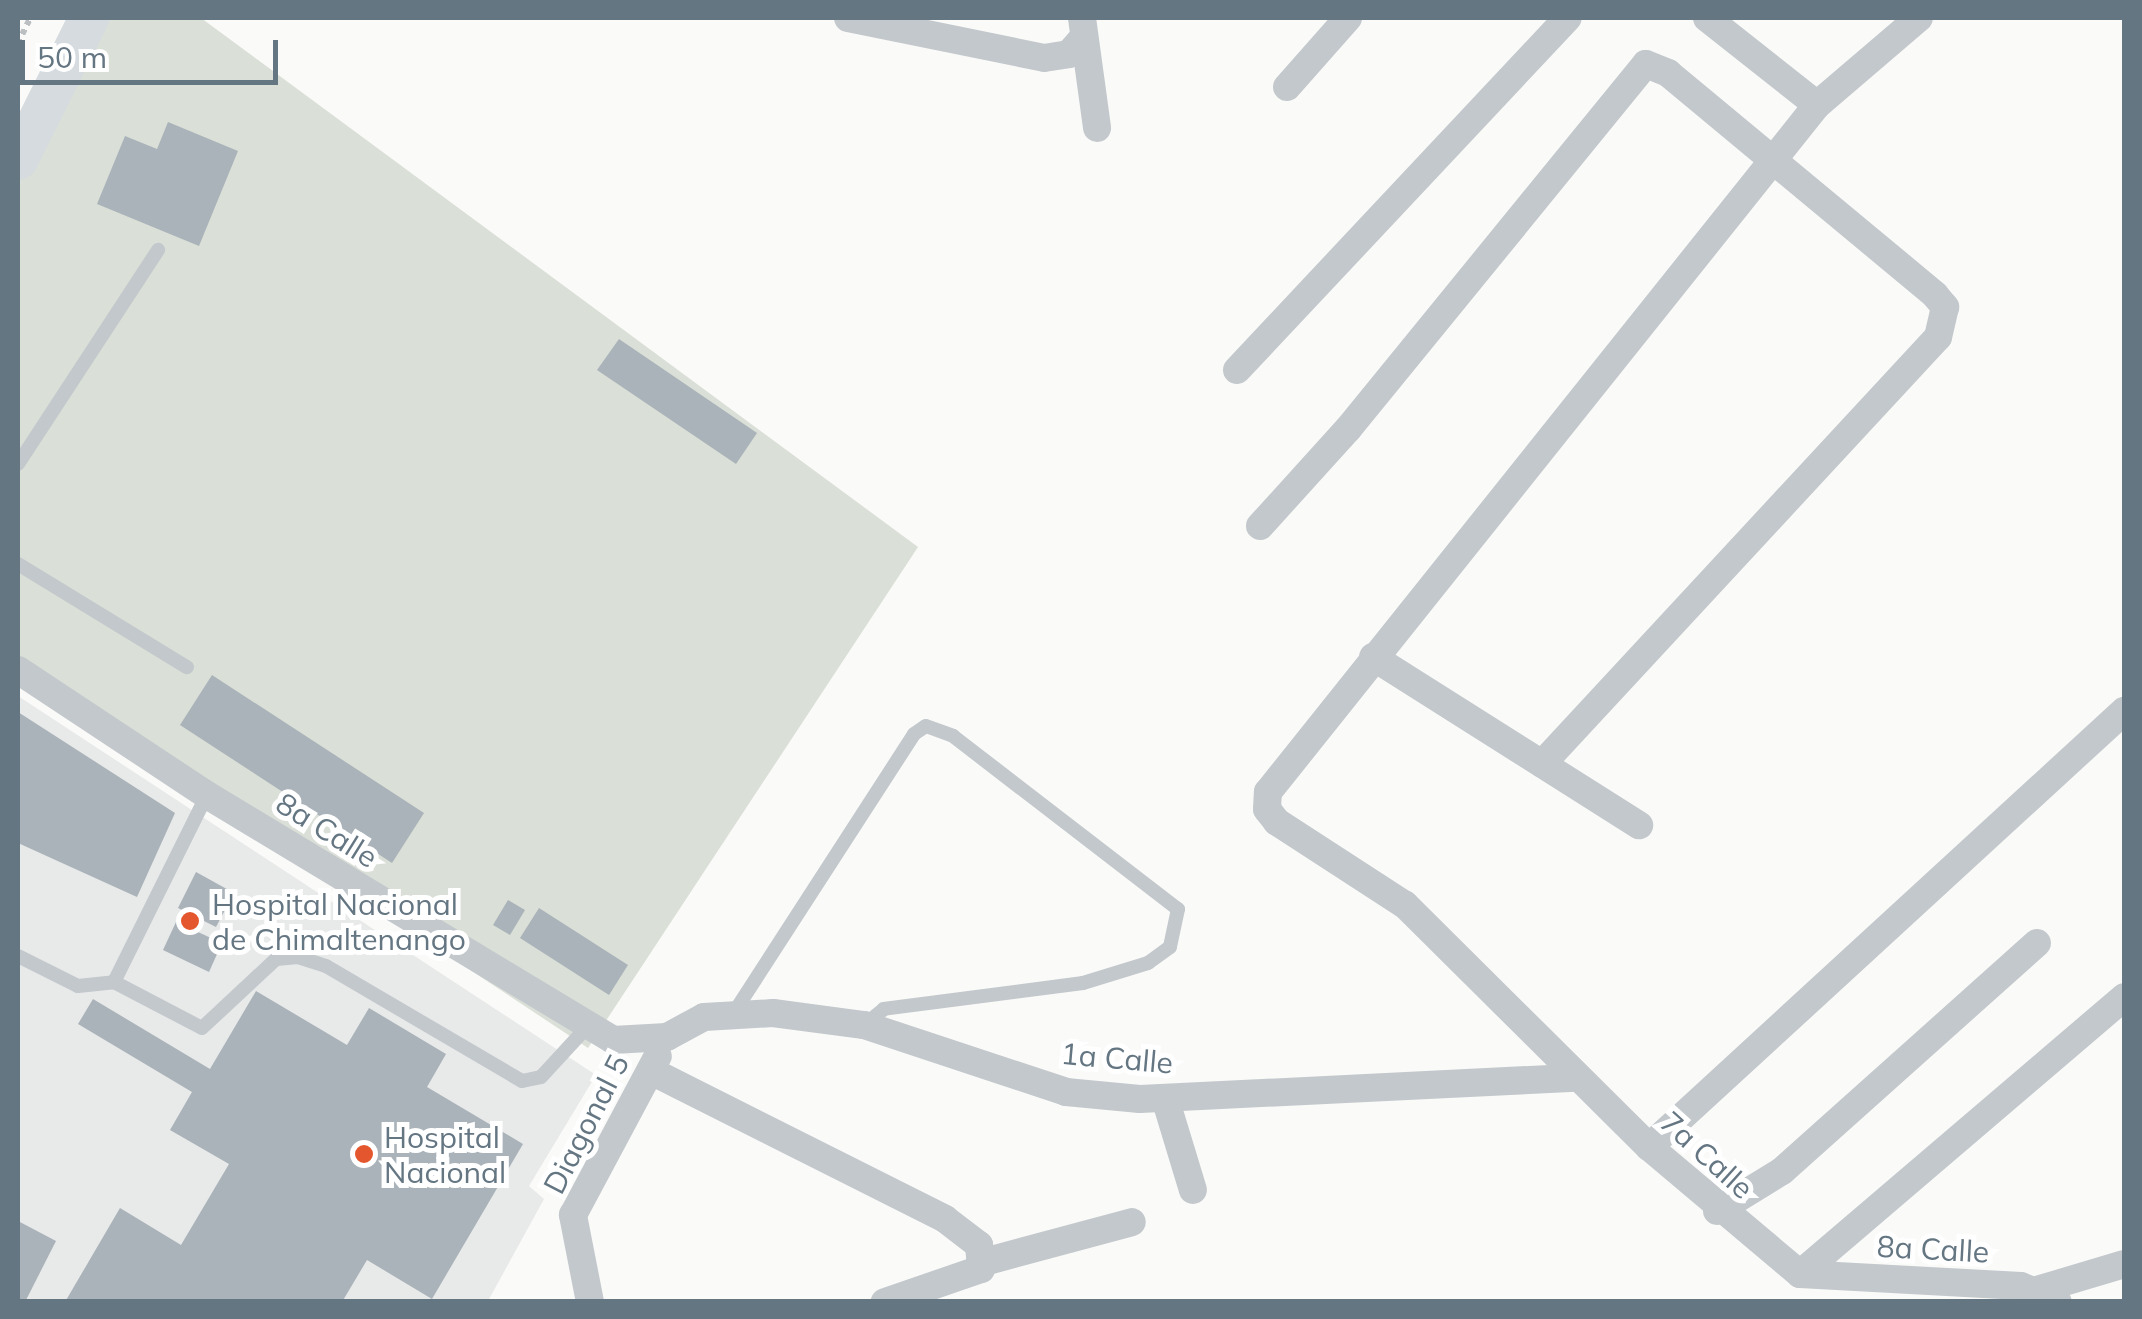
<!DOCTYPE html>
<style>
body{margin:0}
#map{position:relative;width:2142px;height:1319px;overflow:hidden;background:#fafaf8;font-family:Mulish,sans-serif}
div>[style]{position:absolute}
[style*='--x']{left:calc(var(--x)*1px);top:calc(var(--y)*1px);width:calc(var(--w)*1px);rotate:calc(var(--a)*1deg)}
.built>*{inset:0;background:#e8e9e9}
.green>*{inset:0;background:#dadfd7}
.building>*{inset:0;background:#aab3b9}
.path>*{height:6px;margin-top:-3px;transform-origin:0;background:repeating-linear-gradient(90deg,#bbbfc2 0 5px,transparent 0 10px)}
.service>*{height:14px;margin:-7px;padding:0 7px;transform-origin:7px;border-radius:7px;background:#c3c8cc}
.minor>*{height:28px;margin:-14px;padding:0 14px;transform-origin:14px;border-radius:14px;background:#c3c8cc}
.secondary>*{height:40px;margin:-20px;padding:0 20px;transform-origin:20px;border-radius:20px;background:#d6dbdf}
.dots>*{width:28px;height:28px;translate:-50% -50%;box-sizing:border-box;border:5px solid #fff;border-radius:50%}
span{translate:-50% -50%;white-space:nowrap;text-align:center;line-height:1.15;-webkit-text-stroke:10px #fff;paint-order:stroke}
.street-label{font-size:30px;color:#657683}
.poi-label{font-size:30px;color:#657683}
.left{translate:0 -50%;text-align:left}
.frame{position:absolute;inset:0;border:20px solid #657683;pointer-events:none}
.scale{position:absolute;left:20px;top:40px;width:258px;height:45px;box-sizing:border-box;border:5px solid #657683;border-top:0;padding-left:12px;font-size:30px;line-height:35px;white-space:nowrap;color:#657683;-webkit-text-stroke:8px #fff;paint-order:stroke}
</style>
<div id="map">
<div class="built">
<i style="clip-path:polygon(18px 696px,596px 1075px,529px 1186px,544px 1199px,488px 1301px,18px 1301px)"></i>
</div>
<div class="green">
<i style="clip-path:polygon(89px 18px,201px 18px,918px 547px,588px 1048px,18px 670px,18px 160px)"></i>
</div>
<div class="building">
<i style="clip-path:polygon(168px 122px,238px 151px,199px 246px,97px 204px,125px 136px,157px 149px)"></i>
<i style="clip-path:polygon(619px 339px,757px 433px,736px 464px,597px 370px)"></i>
<i style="clip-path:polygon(212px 675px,424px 813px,392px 863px,180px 725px)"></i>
<i style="clip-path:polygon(18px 712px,175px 813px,137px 897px,18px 843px)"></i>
<i style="clip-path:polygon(196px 872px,234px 893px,216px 927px,178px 908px)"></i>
<i style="clip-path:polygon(508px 900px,525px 910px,510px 935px,493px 925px)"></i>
<i style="clip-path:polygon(539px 908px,628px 965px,609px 995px,520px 938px)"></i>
<i style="clip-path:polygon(176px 922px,222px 943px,209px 972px,163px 950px)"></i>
<i style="clip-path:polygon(256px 991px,347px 1045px,369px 1008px,446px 1054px,427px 1087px,523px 1144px,432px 1299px,367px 1260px,342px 1302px,65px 1302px,120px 1208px,181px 1245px,229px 1164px,170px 1130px,192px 1092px,78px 1024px,93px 999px,210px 1069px)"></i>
<i style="clip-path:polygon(18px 1221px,56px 1241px,25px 1302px,18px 1302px)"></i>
</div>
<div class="path">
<i style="--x:18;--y:43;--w:28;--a:-64"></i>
</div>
<div class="service">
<i style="--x:18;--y:464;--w:256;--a:-56.8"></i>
<i style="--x:18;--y:564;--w:198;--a:31.4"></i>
<i style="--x:18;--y:956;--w:67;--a:26.6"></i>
<i style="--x:78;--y:986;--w:36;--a:-6"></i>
<i style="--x:114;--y:982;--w:99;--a:27.6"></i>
<i style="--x:202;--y:1028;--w:101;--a:-43"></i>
<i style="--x:276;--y:959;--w:22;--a:-5"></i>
<i style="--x:298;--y:957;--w:29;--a:18"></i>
<i style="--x:326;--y:966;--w:227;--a:30.4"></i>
<i style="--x:522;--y:1081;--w:19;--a:-12"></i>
<i style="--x:541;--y:1077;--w:67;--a:-47.4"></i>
<i style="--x:114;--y:982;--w:209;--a:-63.6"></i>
<i style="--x:733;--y:1014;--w:333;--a:-57.1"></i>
<i style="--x:914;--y:734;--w:14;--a:-34"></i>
<i style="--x:926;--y:726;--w:29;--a:20"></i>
<i style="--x:953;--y:736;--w:284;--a:37.6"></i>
<i style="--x:1178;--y:909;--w:39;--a:102"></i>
<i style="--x:1170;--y:947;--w:27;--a:144"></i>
<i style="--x:1148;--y:963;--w:68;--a:162.9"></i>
<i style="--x:1083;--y:983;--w:201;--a:172.6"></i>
<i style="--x:884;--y:1009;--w:26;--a:141"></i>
</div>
<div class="minor">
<i style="--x:848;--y:18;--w:200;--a:11.5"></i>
<i style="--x:1044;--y:58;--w:25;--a:-9"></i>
<i style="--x:1069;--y:54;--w:18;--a:-49"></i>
<i style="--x:1082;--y:18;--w:111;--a:82.2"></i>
<i style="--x:1707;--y:18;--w:140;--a:38.3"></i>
<i style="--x:1287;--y:87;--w:92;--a:-48.5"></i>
<i style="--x:1237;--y:370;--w:483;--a:-46.8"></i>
<i style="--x:1260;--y:526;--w:131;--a:-47.8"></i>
<i style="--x:1348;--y:429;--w:471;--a:-50.8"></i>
<i style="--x:1646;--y:64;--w:24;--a:22"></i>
<i style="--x:1668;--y:73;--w:347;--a:39.7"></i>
<i style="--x:1935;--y:295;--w:16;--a:50"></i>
<i style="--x:1945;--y:307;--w:31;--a:103"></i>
<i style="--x:1938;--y:337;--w:582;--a:132.84"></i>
<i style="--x:1373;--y:657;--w:315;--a:32.3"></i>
<i style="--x:18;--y:670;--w:227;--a:33.5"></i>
<i style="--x:207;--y:795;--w:474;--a:31.1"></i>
<i style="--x:613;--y:1040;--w:54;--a:-3.2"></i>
<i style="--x:667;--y:1037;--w:42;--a:-28.4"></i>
<i style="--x:704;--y:1017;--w:69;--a:-3.3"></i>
<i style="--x:773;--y:1013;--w:92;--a:7.5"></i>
<i style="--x:864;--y:1025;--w:213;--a:18.3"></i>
<i style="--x:1066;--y:1092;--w:74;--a:5.4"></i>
<i style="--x:1140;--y:1099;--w:436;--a:-2.8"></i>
<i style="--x:651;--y:1071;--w:329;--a:26.7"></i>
<i style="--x:945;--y:1219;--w:43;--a:37.4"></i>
<i style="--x:979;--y:1245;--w:24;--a:85"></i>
<i style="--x:981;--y:1269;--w:102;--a:161"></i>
<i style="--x:1165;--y:1098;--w:96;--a:73.1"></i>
<i style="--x:1649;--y:1147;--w:645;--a:-42.55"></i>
<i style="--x:1717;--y:1211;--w:76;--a:-31.6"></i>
<i style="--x:1782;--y:1171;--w:342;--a:-41.8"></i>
<i style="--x:984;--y:1262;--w:153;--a:-15.1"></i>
<i style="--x:1800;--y:1274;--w:197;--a:-139.9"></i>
<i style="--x:1649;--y:1147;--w:344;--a:-135.2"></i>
<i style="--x:1405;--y:905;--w:153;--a:-147"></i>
<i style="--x:1277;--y:822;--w:16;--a:-128"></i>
<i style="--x:1267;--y:809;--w:17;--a:-87"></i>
<i style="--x:1268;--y:792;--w:879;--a:-51.37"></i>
<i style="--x:1817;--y:105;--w:134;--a:-40.5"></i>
<i style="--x:1800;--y:1274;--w:426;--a:-40.5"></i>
<i style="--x:1800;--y:1274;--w:221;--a:3.1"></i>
<i style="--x:2021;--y:1286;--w:40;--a:23.4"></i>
<i style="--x:2037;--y:1290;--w:91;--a:-16.6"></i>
<i style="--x:590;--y:1302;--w:89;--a:-101.1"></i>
<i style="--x:573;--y:1215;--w:180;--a:-61.9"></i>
</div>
<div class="secondary">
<i style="--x:18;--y:160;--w:159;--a:-63.4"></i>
</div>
<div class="dots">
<i style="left:190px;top:921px;background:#e4572e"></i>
<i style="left:364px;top:1154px;background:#e4572e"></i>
</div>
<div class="street-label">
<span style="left:327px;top:830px;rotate:32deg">8a Calle</span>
<span style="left:1117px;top:1058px;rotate:5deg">1a Calle</span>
<span style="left:586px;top:1124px;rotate:-63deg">Diagonal 5</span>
<span style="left:1707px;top:1155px;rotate:42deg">7a Calle</span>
<span style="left:1933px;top:1249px;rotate:3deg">8a Calle</span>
</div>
<div class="poi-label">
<span class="left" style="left:212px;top:921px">Hospital Nacional<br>de Chimaltenango</span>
<span class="left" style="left:384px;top:1154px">Hospital<br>Nacional</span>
</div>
<div class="frame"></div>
<div class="scale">50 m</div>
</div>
